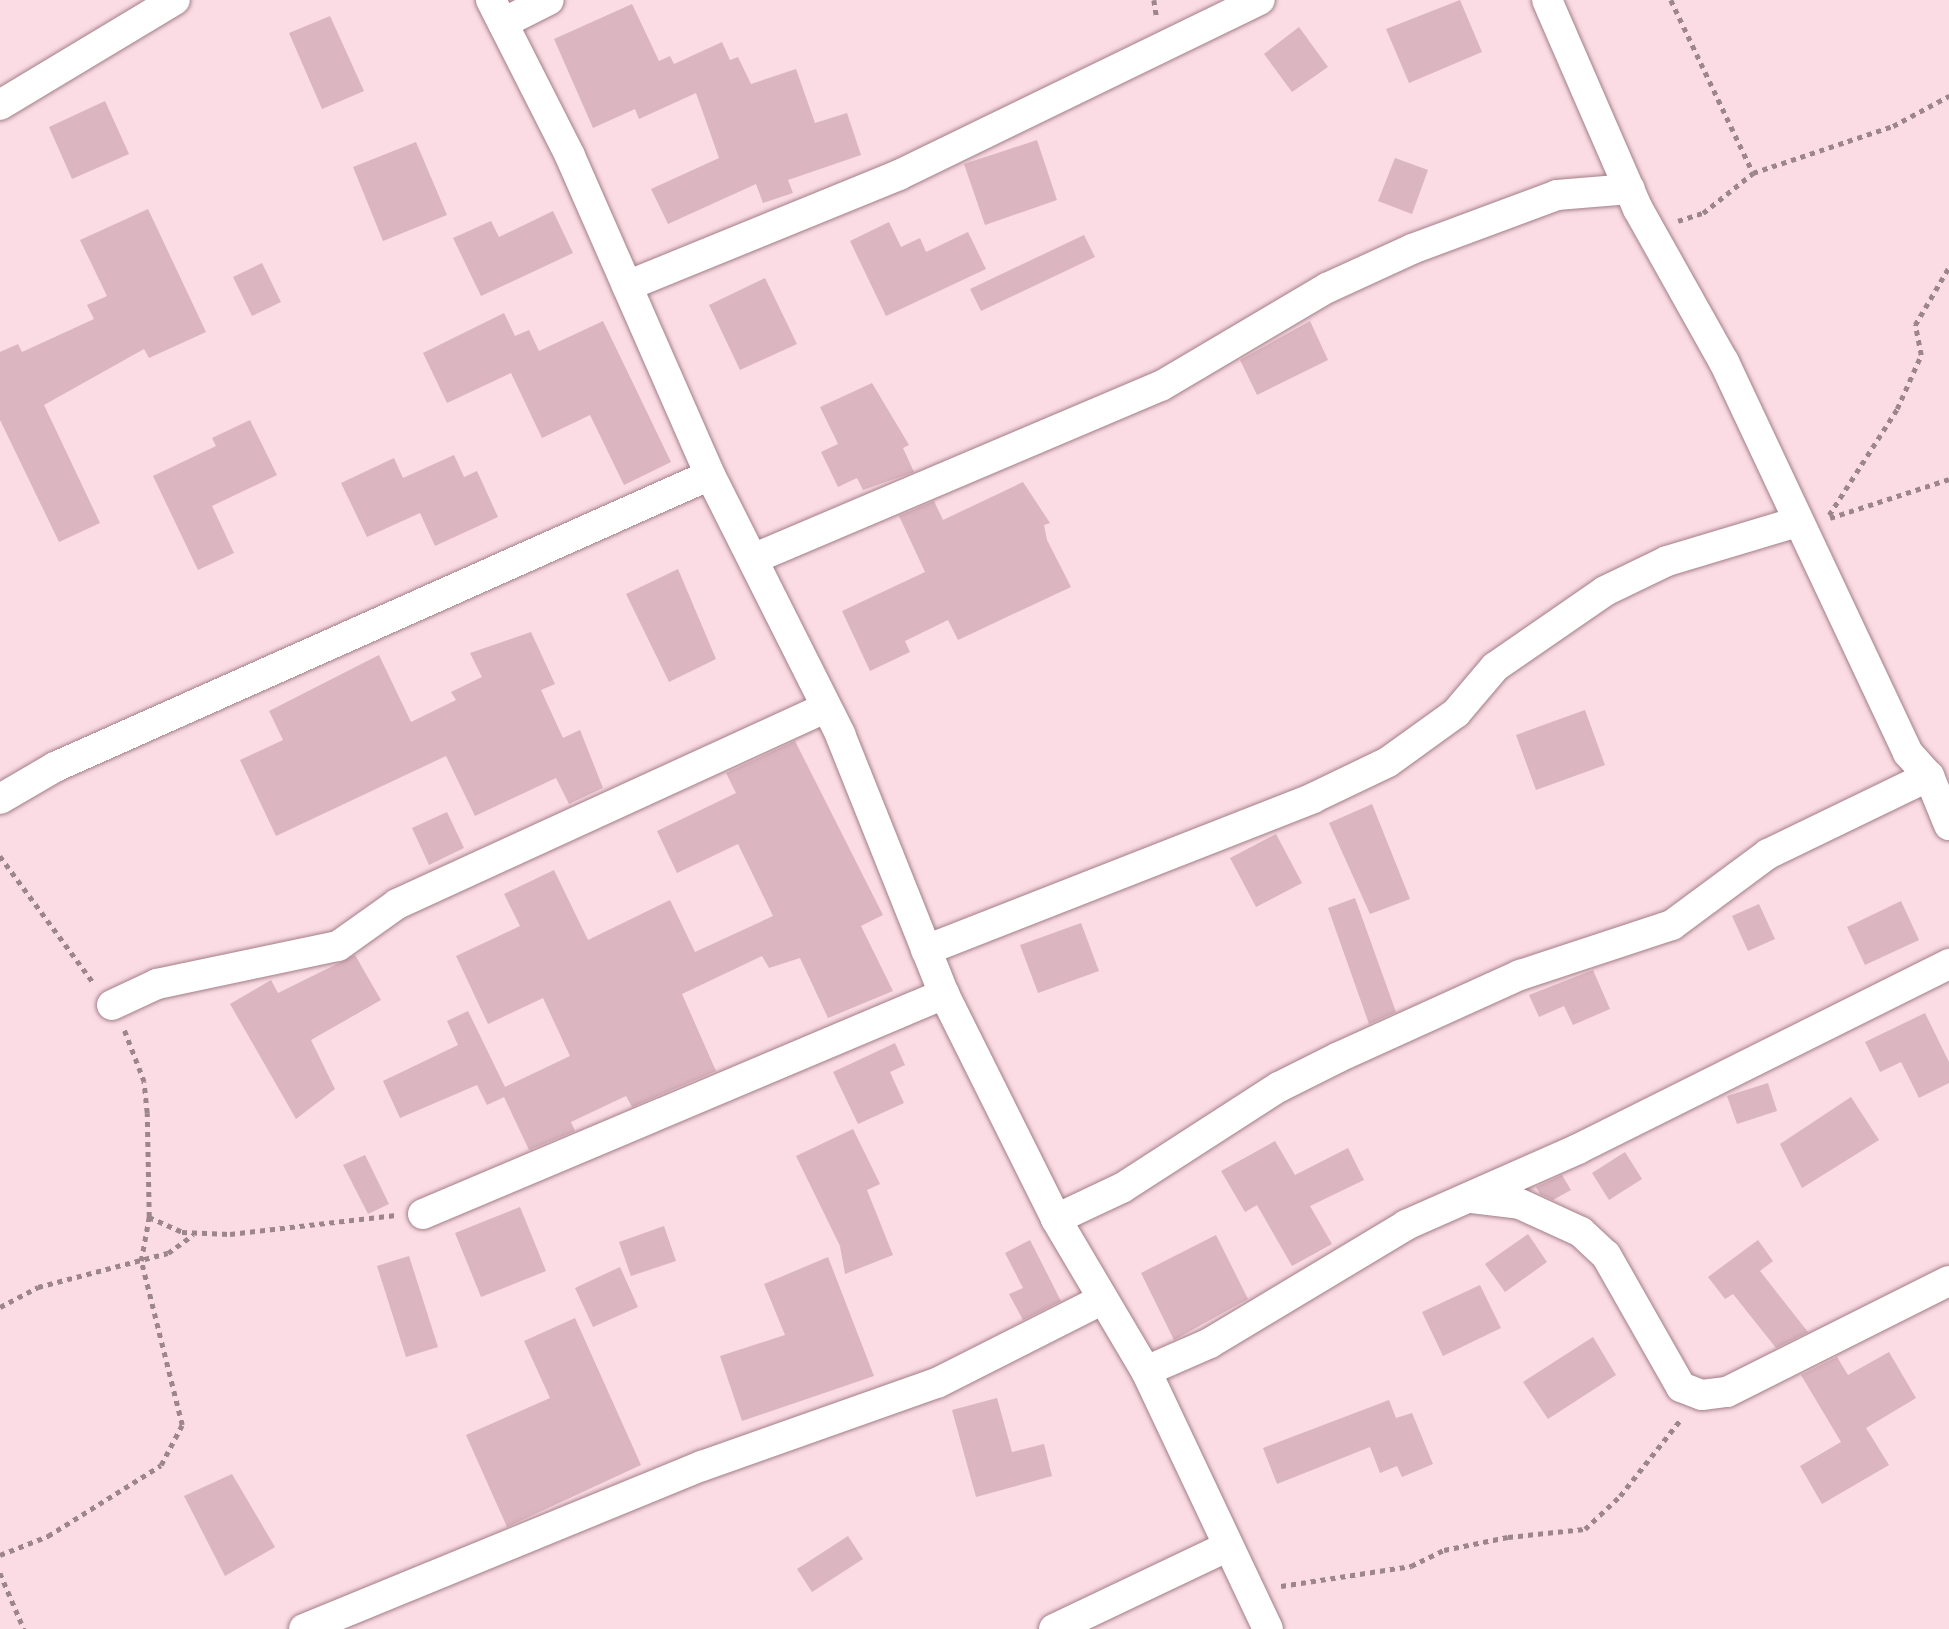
<!DOCTYPE html>
<style>
body{margin:0}
#map{position:relative;width:1949px;height:1629px;overflow:hidden;background:#fbdce4;font-family:Poppins,sans-serif}
div>[style]{position:absolute}
[style*='--x']{left:calc(var(--x)*1px);top:calc(var(--y)*1px);width:calc(var(--w)*1px);rotate:calc(var(--a)*1deg)}
.building>*{inset:0;background:#dbb5bf}
.path>*{height:4.5px;margin-top:-2.25px;transform-origin:0;background:repeating-linear-gradient(90deg,#9c858b 0 5px,transparent 0 10px)}
.roads{filter:drop-shadow(0 0 2px #a27e88) drop-shadow(0 0 2px #a27e88)}
.minor>*{height:30px;margin:-15px;padding:0 15px;transform-origin:15px;border-radius:15px;background:#fff}
span{translate:-50% -50%;white-space:nowrap;text-align:center;line-height:1.15;-webkit-text-stroke:7px #fbdce4;paint-order:stroke}
</style>
<div id="map">
<div class="building">
<i style="clip-path:polygon(1460px 0,1482px 52px,1409px 83px,1386px 29px)"></i>
<i style="clip-path:polygon(632px 4px,659px 61px,670px 56px,674px 64px,722px 42px,730px 60px,738px 57px,751px 84px,796px 69px,815px 123px,847px 113px,861px 155px,788px 180px,793px 193px,763px 203px,756px 184px,668px 224px,651px 189px,719px 158px,696px 93px,639px 119px,635px 109px,593px 128px,554px 39px)"></i>
<i style="clip-path:polygon(330px 16px,364px 91px,322px 109px,289px 33px)"></i>
<i style="clip-path:polygon(1299px 27px,1328px 67px,1292px 92px,1264px 54px)"></i>
<i style="clip-path:polygon(105px 101px,129px 154px,72px 179px,49px 127px)"></i>
<i style="clip-path:polygon(1037px 140px,1057px 200px,985px 225px,964px 164px)"></i>
<i style="clip-path:polygon(416px 142px,447px 215px,383px 241px,353px 167px)"></i>
<i style="clip-path:polygon(1395px 158px,1428px 170px,1412px 214px,1378px 201px)"></i>
<i style="clip-path:polygon(148px 209px,206px 332px,149px 358px,144px 349px,44px 405px,100px 523px,59px 542px,0 420px,0 352px,18px 344px,22px 352px,94px 319px,87px 305px,107px 296px,80px 240px)"></i>
<i style="clip-path:polygon(553px 211px,573px 253px,481px 296px,453px 238px,491px 221px,499px 237px)"></i>
<i style="clip-path:polygon(889px 222px,901px 247px,920px 238px,926px 252px,968px 232px,986px 269px,886px 316px,850px 241px)"></i>
<i style="clip-path:polygon(1084px 235px,1095px 257px,981px 311px,970px 289px)"></i>
<i style="clip-path:polygon(262px 263px,281px 302px,252px 316px,233px 277px)"></i>
<i style="clip-path:polygon(765px 278px,797px 344px,740px 370px,709px 305px)"></i>
<i style="clip-path:polygon(504px 313px,515px 336px,529px 330px,539px 351px,603px 321px,671px 462px,624px 485px,590px 415px,542px 438px,511px 373px,447px 403px,423px 353px)"></i>
<i style="clip-path:polygon(1310px 321px,1328px 360px,1257px 395px,1240px 360px)"></i>
<i style="clip-path:polygon(872px 383px,909px 445px,903px 448px,914px 472px,863px 490px,857px 478px,838px 487px,821px 452px,838px 444px,820px 407px)"></i>
<i style="clip-path:polygon(250px 420px,277px 475px,212px 506px,234px 553px,198px 570px,153px 476px,216px 446px,212px 438px)"></i>
<i style="clip-path:polygon(454px 455px,464px 477px,477px 471px,498px 517px,435px 546px,420px 513px,367px 537px,341px 483px,394px 458px,403px 478px)"></i>
<i style="clip-path:polygon(1023px 482px,1050px 523px,1044px 525px,1047px 540px,1071px 587px,958px 640px,948px 620px,905px 641px,910px 652px,870px 671px,842px 611px,925px 572px,899px 516px,934px 501px,943px 520px)"></i>
<i style="clip-path:polygon(678px 569px,716px 659px,669px 682px,626px 594px)"></i>
<i style="clip-path:polygon(531px 632px,555px 684px,541px 690px,563px 738px,580px 730px,603px 788px,569px 804px,556px 778px,475px 816px,446px 756px,276px 836px,240px 760px,283px 740px,269px 711px,379px 655px,411px 722px,456px 700px,451px 692px,482px 677px,470px 653px)"></i>
<i style="clip-path:polygon(1585px 710px,1605px 765px,1536px 790px,1516px 735px)"></i>
<i style="clip-path:polygon(795px 741px,883px 915px,861px 926px,893px 991px,828px 1018px,800px 958px,769px 968px,762px 956px,682px 994px,716px 1071px,632px 1107px,626px 1096px,571px 1122px,575px 1131px,529px 1150px,504px 1097px,487px 1105px,477px 1085px,400px 1118px,383px 1081px,458px 1045px,447px 1021px,468px 1011px,505px 1087px,570px 1056px,543px 998px,488px 1024px,456px 956px,520px 926px,504px 894px,554px 870px,588px 940px,670px 900px,695px 952px,773px 916px,738px 844px,677px 873px,657px 831px,736px 793px,726px 773px)"></i>
<i style="clip-path:polygon(1372px 804px,1410px 899px,1370px 914px,1329px 823px)"></i>
<i style="clip-path:polygon(447px 812px,464px 848px,429px 865px,412px 828px)"></i>
<i style="clip-path:polygon(1276px 834px,1302px 883px,1256px 907px,1230px 858px)"></i>
<i style="clip-path:polygon(1355px 898px,1396px 1012px,1369px 1024px,1328px 908px)"></i>
<i style="clip-path:polygon(1901px 901px,1919px 940px,1865px 965px,1847px 927px)"></i>
<i style="clip-path:polygon(1759px 904px,1775px 939px,1748px 951px,1732px 916px)"></i>
<i style="clip-path:polygon(1081px 923px,1099px 971px,1038px 993px,1020px 945px)"></i>
<i style="clip-path:polygon(355px 955px,381px 1000px,311px 1040px,335px 1089px,296px 1119px,230px 1004px,271px 980px,278px 993px)"></i>
<i style="clip-path:polygon(1593px 970px,1610px 1009px,1573px 1025px,1564px 1006px,1539px 1017px,1529px 995px)"></i>
<i style="clip-path:polygon(1925px 1013px,1949px 1062px,1949px 1083px,1919px 1098px,1901px 1062px,1880px 1072px,1865px 1042px)"></i>
<i style="clip-path:polygon(895px 1043px,905px 1065px,890px 1072px,904px 1103px,858px 1124px,833px 1072px)"></i>
<i style="clip-path:polygon(1768px 1083px,1777px 1111px,1737px 1124px,1727px 1096px)"></i>
<i style="clip-path:polygon(1851px 1097px,1879px 1140px,1802px 1188px,1780px 1144px)"></i>
<i style="clip-path:polygon(853px 1129px,880px 1184px,867px 1190px,893px 1255px,845px 1274px,840px 1246px,796px 1156px)"></i>
<i style="clip-path:polygon(1275px 1141px,1295px 1175px,1348px 1148px,1364px 1180px,1310px 1206px,1332px 1244px,1292px 1266px,1257px 1205px,1245px 1212px,1221px 1171px)"></i>
<i style="clip-path:polygon(1625px 1152px,1642px 1179px,1609px 1200px,1592px 1173px)"></i>
<i style="clip-path:polygon(365px 1155px,389px 1204px,368px 1214px,343px 1165px)"></i>
<i style="clip-path:polygon(1562px 1175px,1571px 1190px,1553px 1200px,1540px 1194px,1536px 1187px)"></i>
<i style="clip-path:polygon(520px 1207px,546px 1271px,481px 1297px,455px 1233px)"></i>
<i style="clip-path:polygon(664px 1226px,676px 1261px,631px 1276px,619px 1242px)"></i>
<i style="clip-path:polygon(1528px 1234px,1547px 1262px,1505px 1292px,1485px 1264px)"></i>
<i style="clip-path:polygon(1216px 1235px,1248px 1299px,1174px 1340px,1141px 1273px)"></i>
<i style="clip-path:polygon(1030px 1240px,1061px 1301px,1023px 1320px,1009px 1294px,1023px 1288px,1005px 1253px)"></i>
<i style="clip-path:polygon(1758px 1240px,1773px 1261px,1760px 1271px,1808px 1332px,1776px 1348px,1733px 1294px,1725px 1299px,1708px 1277px)"></i>
<i style="clip-path:polygon(409px 1256px,438px 1347px,406px 1357px,377px 1266px)"></i>
<i style="clip-path:polygon(828px 1257px,874px 1376px,742px 1421px,720px 1356px,785px 1335px,764px 1284px)"></i>
<i style="clip-path:polygon(620px 1267px,638px 1307px,593px 1327px,575px 1288px)"></i>
<i style="clip-path:polygon(1480px 1285px,1501px 1328px,1443px 1356px,1422px 1312px)"></i>
<i style="clip-path:polygon(575px 1318px,641px 1465px,507px 1527px,466px 1435px,550px 1398px,524px 1341px)"></i>
<i style="clip-path:polygon(1593px 1337px,1616px 1375px,1548px 1419px,1523px 1382px)"></i>
<i style="clip-path:polygon(1889px 1352px,1916px 1398px,1866px 1428px,1889px 1465px,1822px 1504px,1800px 1466px,1841px 1442px,1801px 1375px,1837px 1357px,1848px 1375px)"></i>
<i style="clip-path:polygon(997px 1398px,1012px 1452px,1044px 1444px,1052px 1476px,976px 1497px,952px 1410px)"></i>
<i style="clip-path:polygon(1389px 1400px,1396px 1418px,1412px 1413px,1433px 1464px,1402px 1477px,1397px 1466px,1380px 1473px,1370px 1447px,1277px 1484px,1263px 1448px)"></i>
<i style="clip-path:polygon(232px 1474px,275px 1547px,225px 1576px,184px 1496px)"></i>
<i style="clip-path:polygon(848px 1536px,863px 1559px,812px 1592px,797px 1569px)"></i>
</div>
<div class="path">
<i style="--x:1154;--y:0;--w:19;--a:81"></i>
<i style="--x:1671;--y:0;--w:191;--a:64.6"></i>
<i style="--x:1678;--y:221;--w:26;--a:-18"></i>
<i style="--x:1703;--y:213;--w:64;--a:-38.7"></i>
<i style="--x:1753;--y:173;--w:148;--a:-18.6"></i>
<i style="--x:1893;--y:126;--w:64;--a:-28.2"></i>
<i style="--x:1829;--y:515;--w:126;--a:-57.3"></i>
<i style="--x:1897;--y:409;--w:59;--a:-66"></i>
<i style="--x:1921;--y:355;--w:31;--a:-101"></i>
<i style="--x:1915;--y:325;--w:67;--a:-59.6"></i>
<i style="--x:1830;--y:518;--w:125;--a:-18.1"></i>
<i style="--x:0;--y:856;--w:157;--a:53.6"></i>
<i style="--x:149;--y:1217;--w:36;--a:24"></i>
<i style="--x:182;--y:1232;--w:48;--a:2.4"></i>
<i style="--x:230;--y:1234;--w:167;--a:-6.5"></i>
<i style="--x:0;--y:1307;--w:43;--a:-27.8"></i>
<i style="--x:38;--y:1287;--w:134;--a:-14.7"></i>
<i style="--x:168;--y:1253;--w:31;--a:-36"></i>
<i style="--x:0;--y:1555;--w:52;--a:-21.6"></i>
<i style="--x:48;--y:1536;--w:133;--a:-32.1"></i>
<i style="--x:161;--y:1465;--w:45;--a:-62.3"></i>
<i style="--x:182;--y:1425;--w:169;--a:-104"></i>
<i style="--x:141;--y:1261;--w:45;--a:-79.7"></i>
<i style="--x:149;--y:1217;--w:104;--a:-91.1"></i>
<i style="--x:147;--y:1113;--w:31;--a:-96"></i>
<i style="--x:144;--y:1082;--w:56;--a:-111"></i>
<i style="--x:0;--y:1573;--w:61;--a:66.8"></i>
<i style="--x:1281;--y:1586;--w:132;--a:-8.7"></i>
<i style="--x:1411;--y:1566;--w:37;--a:-26"></i>
<i style="--x:1444;--y:1550;--w:65;--a:-11.5"></i>
<i style="--x:1508;--y:1537;--w:77;--a:-5.9"></i>
<i style="--x:1585;--y:1529;--w:48;--a:-43.3"></i>
<i style="--x:1620;--y:1496;--w:98;--a:-51.6"></i>
</div>
<div class="roads">
<div class="minor">
<i style="--x:491;--y:0;--w:175;--a:63.1"></i>
<i style="--x:570;--y:156;--w:348;--a:66.3"></i>
<i style="--x:710;--y:475;--w:290;--a:63.3"></i>
<i style="--x:840;--y:734;--w:280;--a:68.2"></i>
<i style="--x:944;--y:994;--w:251;--a:63.5"></i>
<i style="--x:1056;--y:1219;--w:177;--a:59.4"></i>
<i style="--x:1146;--y:1371;--w:285;--a:64.7"></i>
<i style="--x:1547;--y:0;--w:228;--a:66.5"></i>
<i style="--x:1638;--y:209;--w:176;--a:60.7"></i>
<i style="--x:1724;--y:362;--w:432;--a:64.8"></i>
<i style="--x:1908;--y:753;--w:31;--a:48"></i>
<i style="--x:1929;--y:776;--w:53;--a:67.8"></i>
<i style="--x:503;--y:23;--w:51;--a:-26.6"></i>
<i style="--x:0;--y:105;--w:204;--a:-31"></i>
<i style="--x:627;--y:286;--w:294;--a:-22.2"></i>
<i style="--x:899;--y:175;--w:401;--a:-25.9"></i>
<i style="--x:755;--y:558;--w:441;--a:-23"></i>
<i style="--x:1161;--y:386;--w:193;--a:-30.6"></i>
<i style="--x:1327;--y:288;--w:94;--a:-24.6"></i>
<i style="--x:1412;--y:249;--w:155;--a:-20.4"></i>
<i style="--x:1557;--y:195;--w:73;--a:-4.7"></i>
<i style="--x:0;--y:799;--w:64;--a:-30.2"></i>
<i style="--x:55;--y:767;--w:717;--a:-24.03"></i>
<i style="--x:926;--y:950;--w:416;--a:-21.4"></i>
<i style="--x:1313;--y:798;--w:83;--a:-25.6"></i>
<i style="--x:1388;--y:762;--w:84;--a:-35.8"></i>
<i style="--x:1456;--y:713;--w:60;--a:-49.7"></i>
<i style="--x:1495;--y:667;--w:134;--a:-34.6"></i>
<i style="--x:1605;--y:591;--w:69;--a:-25.8"></i>
<i style="--x:1667;--y:561;--w:136;--a:-16.7"></i>
<i style="--x:112;--y:1005;--w:50;--a:-25"></i>
<i style="--x:157;--y:984;--w:185;--a:-11.9"></i>
<i style="--x:338;--y:946;--w:72;--a:-35.4"></i>
<i style="--x:397;--y:904;--w:471;--a:-24.6"></i>
<i style="--x:1472;--y:1198;--w:48;--a:7.1"></i>
<i style="--x:1520;--y:1204;--w:67;--a:24.7"></i>
<i style="--x:1581;--y:1232;--w:34;--a:43"></i>
<i style="--x:1606;--y:1255;--w:152;--a:60.4"></i>
<i style="--x:1681;--y:1387;--w:22;--a:21"></i>
<i style="--x:1702;--y:1395;--w:25;--a:-7"></i>
<i style="--x:1727;--y:1392;--w:248;--a:-26.6"></i>
<i style="--x:423;--y:1214;--w:566;--a:-22.89"></i>
<i style="--x:1056;--y:1219;--w:73;--a:-25.2"></i>
<i style="--x:1122;--y:1188;--w:187;--a:-32.8"></i>
<i style="--x:1279;--y:1087;--w:67;--a:-26.6"></i>
<i style="--x:1339;--y:1057;--w:199;--a:-24.4"></i>
<i style="--x:1520;--y:975;--w:160;--a:-18.2"></i>
<i style="--x:1672;--y:925;--w:119;--a:-36.5"></i>
<i style="--x:1768;--y:854;--w:179;--a:-25.8"></i>
<i style="--x:1146;--y:1371;--w:70;--a:-23.6"></i>
<i style="--x:1210;--y:1343;--w:229;--a:-31"></i>
<i style="--x:1406;--y:1225;--w:188;--a:-23.8"></i>
<i style="--x:1578;--y:1149;--w:415;--a:-26.5"></i>
<i style="--x:304;--y:1629;--w:430;--a:-22.3"></i>
<i style="--x:702;--y:1466;--w:249;--a:-19.5"></i>
<i style="--x:937;--y:1383;--w:186;--a:-26.8"></i>
<i style="--x:1054;--y:1629;--w:191;--a:-25.4"></i>
</div>
</div>
</div>
